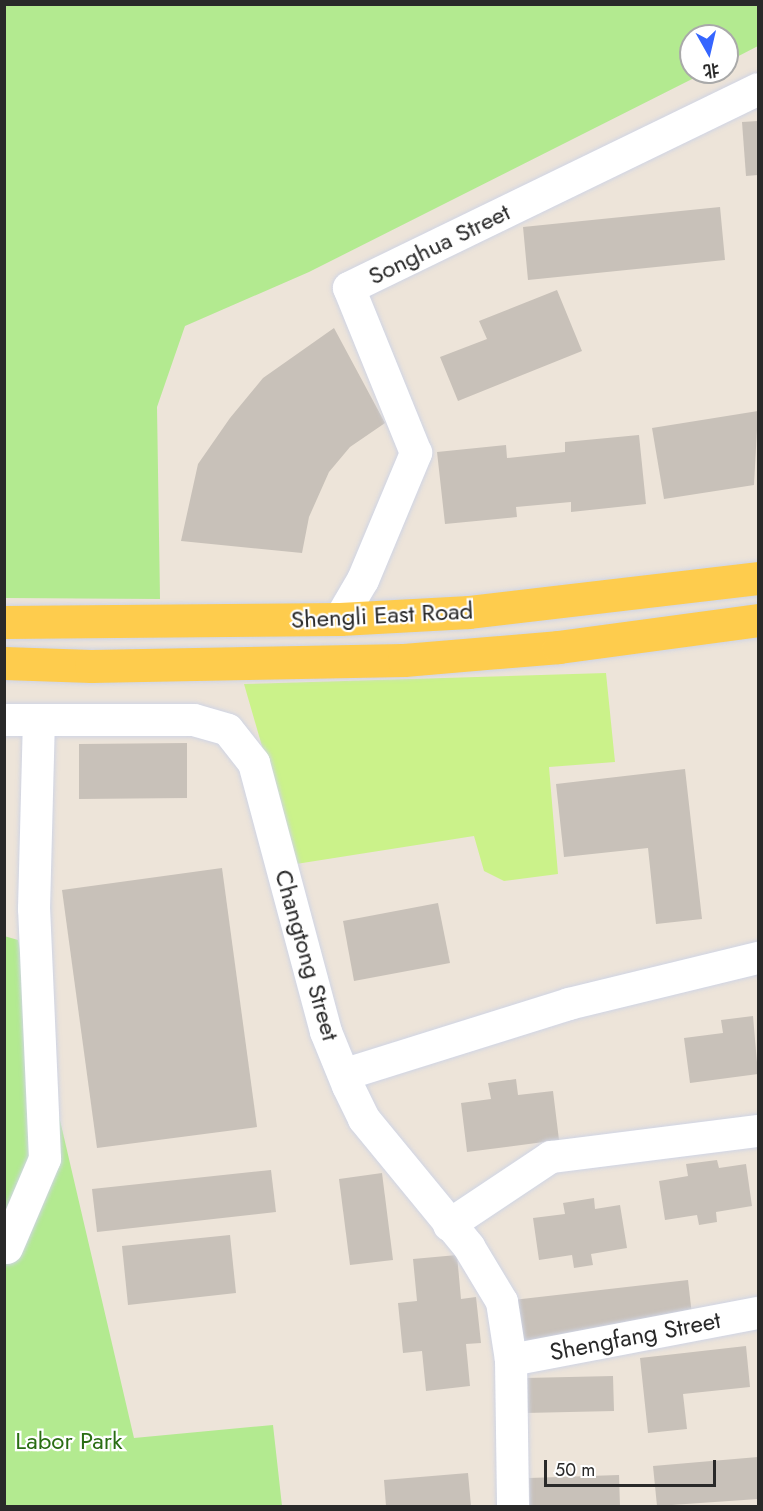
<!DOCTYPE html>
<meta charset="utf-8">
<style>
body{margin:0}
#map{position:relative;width:763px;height:1511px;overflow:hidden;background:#ede4d9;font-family:Jost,"Noto Sans SC",sans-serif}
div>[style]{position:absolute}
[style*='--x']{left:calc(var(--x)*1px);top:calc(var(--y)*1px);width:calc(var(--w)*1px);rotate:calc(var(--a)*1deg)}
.green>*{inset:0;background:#b3ea90}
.pitch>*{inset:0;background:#cbf28a}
.building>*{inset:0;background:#c8c1b9}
.roads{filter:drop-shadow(0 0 2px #cfd4e4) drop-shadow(0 0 2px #cfd4e4)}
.minor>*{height:32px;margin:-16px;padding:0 16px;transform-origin:16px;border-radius:16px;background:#fff}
.major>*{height:33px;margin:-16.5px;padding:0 16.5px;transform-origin:16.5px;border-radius:16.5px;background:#fecc4d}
span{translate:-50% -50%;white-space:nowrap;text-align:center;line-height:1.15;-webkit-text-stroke:4.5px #fff;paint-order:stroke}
.street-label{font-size:24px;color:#292929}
.park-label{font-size:24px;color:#2a6d13}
.frame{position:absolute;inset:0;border:6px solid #292929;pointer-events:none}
.north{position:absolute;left:679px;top:24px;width:60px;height:60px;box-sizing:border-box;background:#fff;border:2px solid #a9a9a9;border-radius:50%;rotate:172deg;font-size:16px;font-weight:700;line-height:24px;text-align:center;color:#292929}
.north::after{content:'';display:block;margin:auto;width:21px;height:27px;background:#3565ff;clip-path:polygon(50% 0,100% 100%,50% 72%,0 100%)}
.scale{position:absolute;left:544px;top:1460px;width:172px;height:27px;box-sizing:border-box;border:3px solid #292929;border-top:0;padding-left:8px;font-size:18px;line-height:21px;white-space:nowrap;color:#292929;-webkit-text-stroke:4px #fff;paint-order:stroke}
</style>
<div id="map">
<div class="green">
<i style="clip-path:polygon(5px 4px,758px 5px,758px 46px,727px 62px,727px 36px,691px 36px,691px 72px,706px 72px,309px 272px,185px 326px,157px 407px,160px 599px,5px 598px)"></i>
<i style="clip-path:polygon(4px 936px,18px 940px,134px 1438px,273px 1425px,282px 1506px,5px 1506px)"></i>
</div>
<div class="pitch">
<i style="clip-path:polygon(606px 673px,615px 762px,549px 767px,558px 874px,504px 881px,484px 871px,474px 836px,296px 864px,244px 684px)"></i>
</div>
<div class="building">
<i style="clip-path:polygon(758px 121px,758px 175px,746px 176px,742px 122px)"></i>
<i style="clip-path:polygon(720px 207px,725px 260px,528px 280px,523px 227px)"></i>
<i style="clip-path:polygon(557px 290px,582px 351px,458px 401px,440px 357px,487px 339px,479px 321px)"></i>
<i style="clip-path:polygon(334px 328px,385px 423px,350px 447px,329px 472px,309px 517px,302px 553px,181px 541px,198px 464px,230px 418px,263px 378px)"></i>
<i style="clip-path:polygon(758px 411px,754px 485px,664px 499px,652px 428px)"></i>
<i style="clip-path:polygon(639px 435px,646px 504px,571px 512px,571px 502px,516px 507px,517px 517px,445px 524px,437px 452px,506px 445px,507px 458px,565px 452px,565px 442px)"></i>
<i style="clip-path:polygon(187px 743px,187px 798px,79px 799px,79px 744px)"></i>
<i style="clip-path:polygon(685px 769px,702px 919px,656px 924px,648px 848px,564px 857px,556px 784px)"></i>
<i style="clip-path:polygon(222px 868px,257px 1127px,97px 1148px,62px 890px)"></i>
<i style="clip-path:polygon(438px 903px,450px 963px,354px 981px,343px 921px)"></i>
<i style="clip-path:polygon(753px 1016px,758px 1074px,690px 1083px,684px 1038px,723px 1033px,721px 1020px)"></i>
<i style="clip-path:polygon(516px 1079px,518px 1095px,553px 1091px,559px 1140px,467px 1152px,461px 1103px,491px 1099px,488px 1083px)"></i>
<i style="clip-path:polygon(717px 1160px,719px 1168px,746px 1164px,752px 1206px,716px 1212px,717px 1222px,699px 1225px,697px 1215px,665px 1220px,659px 1181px,688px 1176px,686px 1164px)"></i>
<i style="clip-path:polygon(271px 1170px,276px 1212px,97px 1232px,92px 1189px)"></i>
<i style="clip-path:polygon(382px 1173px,393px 1260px,350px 1265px,339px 1179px)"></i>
<i style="clip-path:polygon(594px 1198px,595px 1209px,620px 1205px,627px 1248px,591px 1254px,593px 1265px,574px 1268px,572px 1255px,539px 1260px,533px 1218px,565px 1214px,563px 1203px)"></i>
<i style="clip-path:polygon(230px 1235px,236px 1293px,128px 1305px,122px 1246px)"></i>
<i style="clip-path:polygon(457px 1255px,461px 1299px,476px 1297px,481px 1343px,466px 1344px,470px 1386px,426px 1391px,422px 1351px,403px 1353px,398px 1303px,417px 1301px,413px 1259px)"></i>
<i style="clip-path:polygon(688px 1280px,693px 1324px,518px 1344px,513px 1300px)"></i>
<i style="clip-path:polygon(746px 1346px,750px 1387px,683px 1394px,687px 1429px,648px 1433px,640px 1358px)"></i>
<i style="clip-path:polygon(613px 1376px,614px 1411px,525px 1413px,525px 1378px)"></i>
<i style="clip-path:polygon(758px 1457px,758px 1499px,657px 1506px,653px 1466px)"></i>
<i style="clip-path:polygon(468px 1473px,471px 1506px,386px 1506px,384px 1480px)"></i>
<i style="clip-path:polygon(619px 1475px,620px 1506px,530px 1506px,529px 1478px)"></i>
</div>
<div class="roads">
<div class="minor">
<i style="--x:340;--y:619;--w:45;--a:-59.5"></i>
<i style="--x:363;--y:580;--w:138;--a:-67.3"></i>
<i style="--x:416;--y:453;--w:178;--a:-112.1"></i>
<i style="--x:349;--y:288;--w:455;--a:-25.9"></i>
<i style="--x:4;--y:720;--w:190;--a:0"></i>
<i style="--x:194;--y:720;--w:35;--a:16"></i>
<i style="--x:228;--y:730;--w:42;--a:51.8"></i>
<i style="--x:254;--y:763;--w:278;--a:75"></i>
<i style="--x:326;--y:1032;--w:58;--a:67.8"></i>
<i style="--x:348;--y:1086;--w:37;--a:64"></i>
<i style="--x:364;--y:1119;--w:166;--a:50.6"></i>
<i style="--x:469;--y:1247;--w:64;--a:59"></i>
<i style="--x:502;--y:1302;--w:59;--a:81.2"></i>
<i style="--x:511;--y:1360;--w:146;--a:89.2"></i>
<i style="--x:346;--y:1074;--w:234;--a:-17.4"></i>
<i style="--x:569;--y:1004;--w:195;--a:-13.7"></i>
<i style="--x:449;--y:1225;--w:123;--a:-33.7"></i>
<i style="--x:551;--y:1157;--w:209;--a:-7.2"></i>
<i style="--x:7;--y:1248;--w:97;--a:-66.9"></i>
<i style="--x:45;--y:1159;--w:250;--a:-92.5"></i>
<i style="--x:34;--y:909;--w:189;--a:-88.5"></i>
<i style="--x:511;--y:1360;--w:251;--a:-10.8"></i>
</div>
<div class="major">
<i style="--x:4;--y:622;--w:336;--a:-0.5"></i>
<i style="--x:340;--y:619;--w:129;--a:-3.1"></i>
<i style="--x:469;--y:612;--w:291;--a:-6.7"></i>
<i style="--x:4;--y:663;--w:87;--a:2"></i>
<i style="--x:91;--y:666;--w:313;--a:-1.1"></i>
<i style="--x:404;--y:660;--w:156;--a:-4.8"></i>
<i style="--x:559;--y:647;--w:201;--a:-7.7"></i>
</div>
</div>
<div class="street-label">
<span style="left:439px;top:244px;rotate:-26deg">Songhua Street</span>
<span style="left:382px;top:615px;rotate:-3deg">Shengli East Road</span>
<span style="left:307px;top:955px;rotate:74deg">Changtong Street</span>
<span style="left:635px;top:1336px;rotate:-11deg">Shengfang Street</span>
</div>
<div class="park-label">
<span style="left:69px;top:1441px">Labor Park</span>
</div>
<div class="frame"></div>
<div class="north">北</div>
<div class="scale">50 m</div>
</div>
